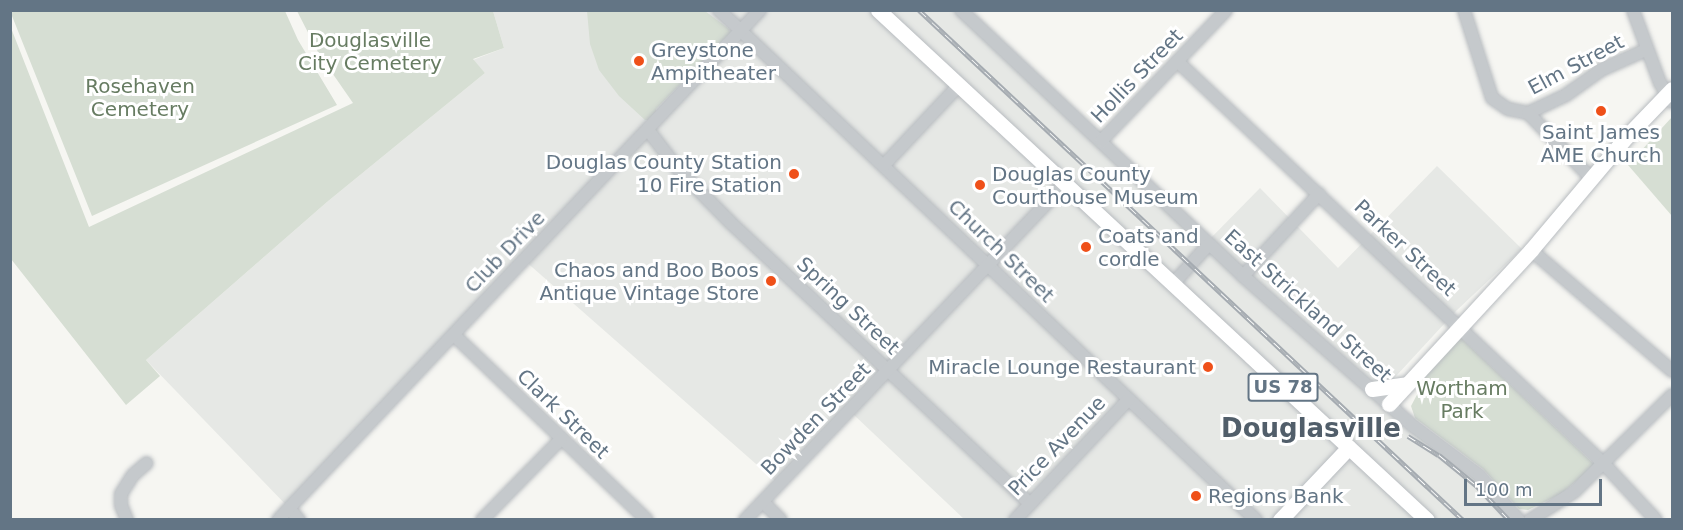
<!DOCTYPE html>
<style>
body{margin:0}
#map{position:relative;width:1683px;height:530px;overflow:hidden;background:#f6f6f2;font-family:"DejaVu Sans",sans-serif}
div>[style]{position:absolute}
[style*='--x']{left:calc(var(--x)*1px);top:calc(var(--y)*1px);width:calc(var(--w)*1px);rotate:calc(var(--a)*1deg)}
.built>*{inset:0;background:#e6e8e5}
.green>*{inset:0;background:#d6ded3}
.roads{filter:drop-shadow(0 0 2px #b8bcc0) drop-shadow(0 0 2px #b8bcc0)}
.minor>*{height:12px;margin:-6px;padding:0 6px;transform-origin:6px;border-radius:6px;background:#c5c9cc}
.major>*{height:15px;margin:-7.5px;padding:0 7.5px;transform-origin:7.5px;border-radius:7.5px;background:#fff}
.rail>*{height:5px;margin-top:-2.5px;transform-origin:0;background:repeating-linear-gradient(90deg,#fff 0 9px,#a5abb1 0 18px);box-sizing:border-box;border-block:2px solid #a5abb1}
.dots>*{width:16px;height:16px;translate:-50% -50%;box-sizing:border-box;border:3px solid #fff;border-radius:50%}
span{translate:-50% -50%;white-space:nowrap;text-align:center;line-height:1.15;-webkit-text-stroke:6px #fff;paint-order:stroke}
.shield-label span{padding:2px 4px;background:#fff;border:2px solid;border-radius:4px;-webkit-text-stroke-width:0}
.shield-label{font-size:18px;color:#637585;font-weight:700}
.park-label{font-size:20px;color:#677c62}
.poi-label{font-size:20px;color:#637585}
.left{translate:0 -50%;text-align:left}
.right{translate:-100% -50%;text-align:right}
.street-label{font-size:20px;color:#637585}
.district-label{font-size:26px;color:#515e6a;font-weight:700}
.frame{position:absolute;inset:0;border:12px solid #637585;pointer-events:none}
.scale{position:absolute;left:1464px;top:479px;width:138px;height:27px;box-sizing:border-box;border:3px solid #637585;border-top:0;padding-left:8px;font-size:18px;line-height:21px;white-space:nowrap;color:#637585;-webkit-text-stroke:4px #fff;paint-order:stroke}
</style>
<div id="map">
<div class="built">
<i style="clip-path:polygon(493px 11px,961px 11px,1207px 242px,1260px 188px,1338px 268px,1437px 166px,1522px 249px,1456px 311px,1385px 388px,1416px 434px,1476px 478px,1518px 519px,964px 519px,854px 415px,780px 485px,524px 260px,289px 508px,146px 360px,327px 202px,485px 73px,473px 60px,504px 48px)"></i>
</div>
<div class="green">
<i style="clip-path:polygon(10px 11px,285px 11px,298px 40px,337px 105px,92px 216px)"></i>
<i style="clip-path:polygon(297px 11px,493px 11px,504px 48px,473px 59px,485px 73px,327px 202px,146px 360px,160px 376px,126px 405px,11px 259px,11px 28px,89px 227px,353px 103px,319px 54px)"></i>
<i style="clip-path:polygon(587px 11px,705px 11px,729px 29px,730px 33px,656px 109px,656px 115px,650px 120px,645px 120px,619px 96px,599px 70px,590px 44px)"></i>
<i style="clip-path:polygon(1672px 117px,1672px 216px,1628px 165px)"></i>
<i style="clip-path:polygon(1460px 337px,1595px 465px,1561px 494px,1528px 510px,1519px 509px,1483px 469px,1415px 418px,1411px 406px,1419px 391px,1417px 386px)"></i>
</div>
<div class="roads">
<div class="minor">
<i style="--x:719;--y:10;--w:741;--a:43.52"></i>
<i style="--x:961;--y:10;--w:388;--a:43.3"></i>
<i style="--x:1243;--y:276;--w:225;--a:41.4"></i>
<i style="--x:1412;--y:425;--w:84;--a:36.7"></i>
<i style="--x:1479;--y:475;--w:60;--a:48.4"></i>
<i style="--x:1464;--y:10;--w:92;--a:72.3"></i>
<i style="--x:1492;--y:98;--w:19;--a:35"></i>
<i style="--x:1508;--y:109;--w:20;--a:11"></i>
<i style="--x:1528;--y:113;--w:42;--a:-25.3"></i>
<i style="--x:1566;--y:95;--w:43;--a:-35.5"></i>
<i style="--x:1601;--y:70;--w:49;--a:-24"></i>
<i style="--x:1633;--y:10;--w:78;--a:69.7"></i>
<i style="--x:1660;--y:83;--w:22;--a:58"></i>
<i style="--x:1178;--y:62;--w:586;--a:43.34"></i>
<i style="--x:1604;--y:464;--w:76;--a:47.1"></i>
<i style="--x:1528;--y:113;--w:89;--a:45.9"></i>
<i style="--x:648;--y:130;--w:49;--a:52.4"></i>
<i style="--x:678;--y:169;--w:76;--a:45.5"></i>
<i style="--x:731;--y:223;--w:409;--a:43.2"></i>
<i style="--x:1101;--y:141;--w:181;--a:-46.3"></i>
<i style="--x:884;--y:165;--w:110;--a:-46.8"></i>
<i style="--x:1531;--y:250;--w:186;--a:40.6"></i>
<i style="--x:1243;--y:276;--w:112;--a:-47.2"></i>
<i style="--x:1172;--y:285;--w:55;--a:-47.9"></i>
<i style="--x:454;--y:335;--w:267;--a:43.8"></i>
<i style="--x:763;--y:502;--w:25;--a:45"></i>
<i style="--x:289;--y:508;--w:16;--a:50"></i>
<i style="--x:127;--y:520;--w:16;--a:-112"></i>
<i style="--x:121;--y:505;--w:11;--a:-90"></i>
<i style="--x:121;--y:494;--w:22;--a:-58"></i>
<i style="--x:133;--y:475;--w:18;--a:-41"></i>
<i style="--x:278;--y:520;--w:702;--a:-46.62"></i>
<i style="--x:482;--y:520;--w:113;--a:-45.7"></i>
<i style="--x:745;--y:520;--w:464;--a:-46.4"></i>
<i style="--x:1015;--y:520;--w:166;--a:-46.7"></i>
<i style="--x:1530;--y:520;--w:52;--a:-32.5"></i>
<i style="--x:1574;--y:492;--w:138;--a:-44.7"></i>
</div>
<div class="major">
<i style="--x:878;--y:10;--w:749;--a:42.89"></i>
<i style="--x:1372;--y:389;--w:35;--a:-8"></i>
<i style="--x:1389;--y:404;--w:209;--a:-47.3"></i>
<i style="--x:1531;--y:250;--w:148;--a:-49.9"></i>
<i style="--x:1626;--y:137;--w:66;--a:-46.2"></i>
<i style="--x:1280;--y:520;--w:100;--a:-46.6"></i>
</div>
</div>
<div class="rail">
<i style="--x:919;--y:10;--w:746;--a:43.15"></i>
<i style="--x:1408;--y:436;--w:36;--a:32"></i>
<i style="--x:1439;--y:455;--w:49;--a:39.2"></i>
<i style="--x:1477;--y:486;--w:47;--a:46.7"></i>
</div>
<div class="dots">
<i style="left:639px;top:61px;background:#ef5019"></i>
<i style="left:1601px;top:111px;background:#ef5019"></i>
<i style="left:794px;top:174px;background:#ef5019"></i>
<i style="left:980px;top:185px;background:#ef5019"></i>
<i style="left:1086px;top:247px;background:#ef5019"></i>
<i style="left:771px;top:281px;background:#ef5019"></i>
<i style="left:1208px;top:367px;background:#ef5019"></i>
<i style="left:1196px;top:496px;background:#ef5019"></i>
</div>
<div class="shield-label">
<span style="left:1283px;top:387px">US 78</span>
</div>
<div class="park-label">
<span style="left:370px;top:52px">Douglasville<br>City Cemetery</span>
<span style="left:140px;top:98px">Rosehaven<br>Cemetery</span>
<span style="left:1462px;top:400px">Wortham<br>Park</span>
</div>
<div class="poi-label">
<span class="left" style="left:651px;top:62px">Greystone<br>Ampitheater</span>
<span style="left:1601px;top:144px">Saint James<br>AME Church</span>
<span class="right" style="left:782px;top:174px">Douglas County Station<br>10 Fire Station</span>
<span class="left" style="left:992px;top:186px">Douglas County<br>Courthouse Museum</span>
<span class="left" style="left:1098px;top:248px">Coats and<br>cordle</span>
<span class="right" style="left:759px;top:282px">Chaos and Boo Boos<br>Antique Vintage Store</span>
<span class="right" style="left:1196px;top:367px">Miracle Lounge Restaurant</span>
<span class="left" style="left:1208px;top:496px">Regions Bank</span>
</div>
<div class="street-label">
<span style="left:1576px;top:65px;rotate:-28deg">Elm Street</span>
<span style="left:1137px;top:76px;rotate:-46deg">Hollis Street</span>
<span style="left:1405px;top:248px;rotate:43deg">Parker Street</span>
<span style="left:1001px;top:251px;rotate:44deg">Church Street</span>
<span style="left:505px;top:252px;rotate:-46deg">Club Drive</span>
<span style="left:848px;top:306px;rotate:43deg">Spring Street</span>
<span style="left:1308px;top:306px;rotate:42deg">East Strickland Street</span>
<span style="left:563px;top:414px;rotate:44deg">Clark Street</span>
<span style="left:816px;top:419px;rotate:-46deg">Bowden Street</span>
<span style="left:1057px;top:446px;rotate:-46deg">Price Avenue</span>
</div>
<div class="district-label">
<span style="left:1311px;top:429px">Douglasville</span>
</div>
<div class="frame"></div>
<div class="scale">100 m</div>
</div>
